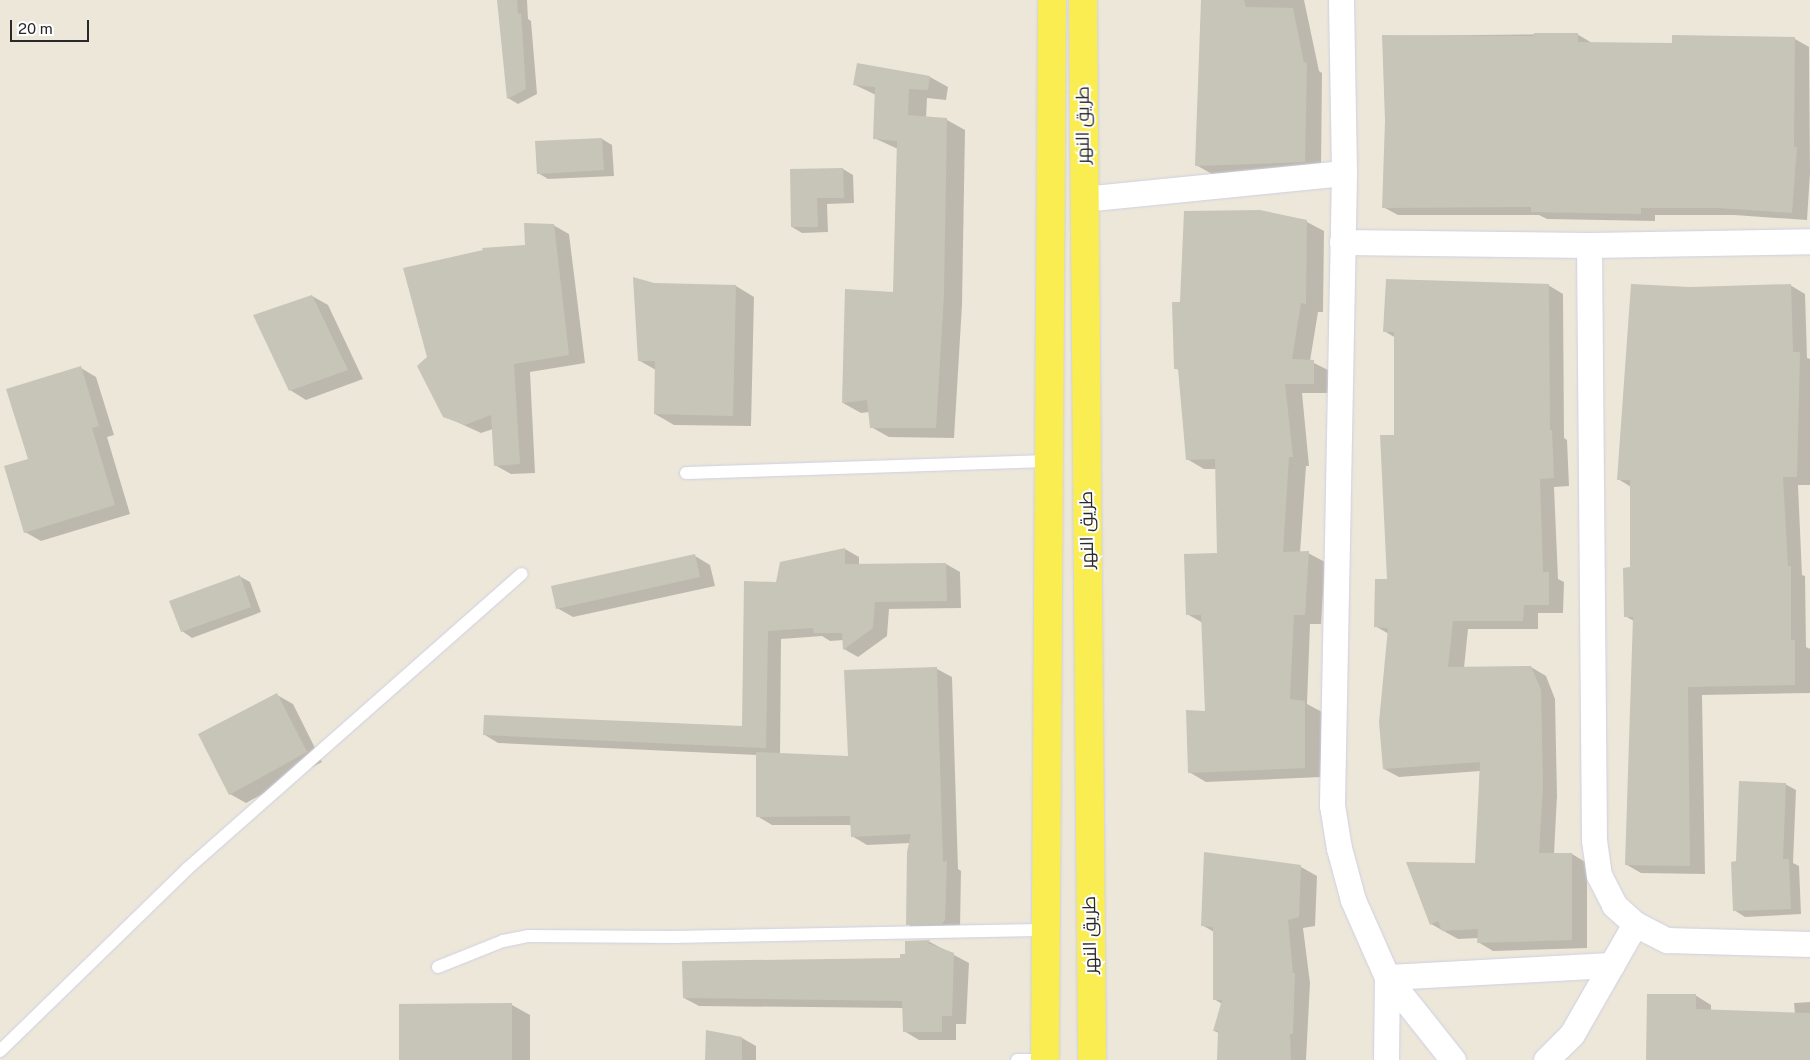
<!DOCTYPE html>
<meta charset="utf-8">
<style>
body{margin:0}
#map{position:relative;width:1810px;height:1060px;overflow:hidden;background:#ece7d9;font-family:"Public Sans",Cairo,sans-serif}
div>[style]{position:absolute}
[style*='--x']{left:calc(var(--x)*1px);top:calc(var(--y)*1px);width:calc(var(--w)*1px);rotate:calc(var(--a)*1deg)}
.shadow>*{inset:0;background:#0003}
.building>*{inset:0;background:#c7c5b8}
.roads{filter:drop-shadow(0 0 1px #cfcfe3) drop-shadow(0 0 1px #cfcfe3)}
.lane>*{height:12px;margin:-6px;padding:0 6px;transform-origin:6px;border-radius:6px;background:#fff}
.street>*{height:25px;margin:-12.5px;padding:0 12.5px;transform-origin:12.5px;border-radius:12.5px;background:#fff}
.primary>*{height:28px;margin:-14px;padding:0 14px;transform-origin:14px;border-radius:14px;background:#faed51}
span{translate:-50% -50%;white-space:nowrap;text-align:center;line-height:1.15;-webkit-text-stroke:4px #fff;paint-order:stroke}
.street-label{font-size:18px;color:#292929}
.scale{position:absolute;left:10px;top:20px;width:79px;height:22px;box-sizing:border-box;border:2px solid #292929;border-top:0;padding-left:6px;font-size:15px;line-height:18px;white-space:nowrap;color:#292929;-webkit-text-stroke:4px #fff;paint-order:stroke}
</style>
<div id="map">
<div class="shadow">
<i style="clip-path:polygon(499px 0,527px 0,528px 19px,531px 21px,537px 94px,518px 104px,508px 98px)"></i>
<i style="clip-path:polygon(1202px 0,1304px 0,1319px 71px,1322px 73px,1321px 171px,1212px 174px,1196px 165px)"></i>
<i style="clip-path:polygon(1577px 34px,1592px 43px,1673px 44px,1795px 39px,1809px 47px,1810px 173px,1807px 220px,1734px 215px,1655px 215px,1655px 221px,1547px 219px,1539px 215px,1398px 215px,1383px 207px,1386px 121px,1383px 36px)"></i>
<i style="clip-path:polygon(930px 77px,948px 87px,946px 100px,927px 98px,926px 118px,947px 120px,965px 130px,962px 305px,954px 438px,889px 437px,871px 427px,869px 412px,861px 413px,843px 403px,894px 293px,898px 149px,874px 138px,876px 95px,855px 85px)"></i>
<i style="clip-path:polygon(602px 139px,612px 145px,614px 176px,548px 179px,538px 173px)"></i>
<i style="clip-path:polygon(843px 169px,853px 175px,854px 203px,827px 204px,828px 232px,802px 233px,792px 227px,791px 170px)"></i>
<i style="clip-path:polygon(1307px 222px,1324px 231px,1323px 312px,1318px 312px,1310px 361px,1330px 371px,1330px 393px,1302px 393px,1309px 466px,1306px 466px,1300px 553px,1308px 553px,1325px 562px,1321px 624px,1310px 624px,1307px 704px,1322px 712px,1321px 777px,1206px 782px,1189px 772px,1206px 713px,1203px 623px,1187px 614px,1218px 554px,1217px 469px,1204px 469px,1187px 459px,1180px 371px,1175px 368px,1181px 303px)"></i>
<i style="clip-path:polygon(553px 225px,569px 234px,585px 363px,530px 372px,535px 473px,511px 474px,495px 465px,493px 429px,481px 433px,444px 416px,428px 358px,526px 246px)"></i>
<i style="clip-path:polygon(654px 284px,736px 286px,754px 297px,751px 426px,674px 425px,655px 414px,656px 370px,640px 361px)"></i>
<i style="clip-path:polygon(1548px 285px,1563px 294px,1564px 438px,1567px 440px,1569px 486px,1554px 487px,1558px 579px,1564px 582px,1563px 613px,1538px 613px,1538px 629px,1468px 629px,1464px 668px,1531px 667px,1546px 676px,1555px 699px,1557px 796px,1554px 854px,1572px 854px,1587px 863px,1587px 948px,1493px 951px,1478px 942px,1479px 938px,1458px 939px,1431px 924px,1476px 864px,1480px 771px,1399px 777px,1384px 769px,1389px 634px,1375px 626px,1388px 580px,1396px 436px,1396px 338px,1384px 331px)"></i>
<i style="clip-path:polygon(1790px 285px,1805px 294px,1807px 358px,1810px 359px,1810px 485px,1798px 485px,1802px 575px,1805px 576px,1806px 647px,1810px 649px,1810px 693px,1702px 695px,1705px 874px,1641px 873px,1627px 865px,1634px 621px,1625px 616px,1631px 569px,1631px 487px,1618px 479px,1690px 289px)"></i>
<i style="clip-path:polygon(312px 296px,328px 305px,363px 379px,306px 400px,290px 390px)"></i>
<i style="clip-path:polygon(81px 368px,96px 377px,114px 435px,107px 437px,130px 514px,41px 541px,25px 532px,29px 459px)"></i>
<i style="clip-path:polygon(845px 549px,859px 557px,859px 565px,946px 564px,960px 572px,961px 608px,889px 609px,887px 636px,858px 657px,844px 649px,844px 640px,830px 641px,822px 636px,781px 639px,780px 755px,850px 758px,845px 671px,937px 669px,952px 677px,958px 869px,961px 871px,960px 929px,922px 933px,907px 924px,911px 843px,867px 845px,852px 836px,852px 825px,772px 825px,757px 816px,757px 755px,498px 743px,485px 735px,743px 727px,781px 563px)"></i>
<i style="clip-path:polygon(695px 556px,710px 565px,715px 586px,573px 617px,557px 608px)"></i>
<i style="clip-path:polygon(239px 576px,250px 582px,261px 612px,192px 638px,182px 631px)"></i>
<i style="clip-path:polygon(277px 695px,293px 704px,322px 762px,246px 803px,230px 794px)"></i>
<i style="clip-path:polygon(1785px 784px,1796px 790px,1793px 863px,1799px 866px,1801px 914px,1745px 917px,1734px 910px,1737px 863px)"></i>
<i style="clip-path:polygon(1205px 853px,1301px 867px,1317px 876px,1315px 926px,1303px 928px,1310px 983px,1306px 1060px,1219px 1060px,1219px 1033px,1214px 1031px,1222px 1004px,1214px 999px,1214px 932px,1202px 925px)"></i>
<i style="clip-path:polygon(907px 942px,930px 942px,969px 963px,966px 1024px,956px 1024px,956px 1040px,919px 1040px,904px 1031px,903px 1008px,699px 1006px,684px 998px,901px 959px,906px 955px)"></i>
<i style="clip-path:polygon(1695px 995px,1711px 1005px,1711px 1011px,1795px 1014px,1794px 1003px,1810px 1002px,1810px 1060px,1647px 1060px)"></i>
<i style="clip-path:polygon(512px 1005px,530px 1015px,530px 1060px,400px 1060px)"></i>
<i style="clip-path:polygon(742px 1038px,756px 1046px,756px 1060px,707px 1060px)"></i>
</div>
<div class="building">
<i style="clip-path:polygon(497px 0,517px 0,518px 14px,521px 13px,526px 89px,507px 99px)"></i>
<i style="clip-path:polygon(1201px 0,1244px 0,1246px 7px,1293px 8px,1304px 63px,1307px 62px,1305px 162px,1195px 166px)"></i>
<i style="clip-path:polygon(1534px 33px,1578px 33px,1578px 42px,1672px 43px,1672px 35px,1795px 37px,1794px 147px,1797px 147px,1792px 213px,1719px 208px,1641px 208px,1641px 214px,1531px 212px,1531px 207px,1382px 208px,1385px 121px,1382px 35px,1534px 36px)"></i>
<i style="clip-path:polygon(857px 63px,930px 76px,928px 90px,909px 89px,908px 115px,947px 118px,944px 294px,936px 428px,870px 428px,867px 400px,842px 403px,845px 289px,893px 292px,897px 141px,873px 139px,875px 87px,853px 85px)"></i>
<i style="clip-path:polygon(602px 138px,604px 170px,537px 174px,535px 141px)"></i>
<i style="clip-path:polygon(843px 168px,844px 198px,817px 198px,818px 227px,791px 227px,790px 169px)"></i>
<i style="clip-path:polygon(1260px 210px,1307px 220px,1306px 304px,1301px 303px,1292px 359px,1314px 360px,1314px 384px,1285px 384px,1293px 457px,1289px 457px,1283px 552px,1309px 551px,1305px 615px,1294px 615px,1290px 699px,1305px 701px,1305px 768px,1188px 773px,1186px 710px,1205px 711px,1201px 615px,1186px 615px,1184px 554px,1217px 553px,1215px 459px,1186px 460px,1178px 369px,1174px 369px,1172px 302px,1180px 302px,1184px 211px)"></i>
<i style="clip-path:polygon(524px 223px,554px 224px,569px 355px,514px 364px,520px 464px,494px 466px,491px 415px,465px 425px,443px 417px,417px 366px,427px 357px,403px 268px,483px 250px,482px 248px,525px 245px)"></i>
<i style="clip-path:polygon(633px 277px,654px 283px,736px 285px,733px 416px,654px 414px,655px 361px,638px 361px)"></i>
<i style="clip-path:polygon(1386px 279px,1549px 284px,1550px 430px,1552px 430px,1554px 478px,1540px 479px,1543px 572px,1549px 572px,1549px 605px,1524px 605px,1523px 621px,1453px 621px,1448px 667px,1531px 666px,1541px 690px,1543px 786px,1539px 853px,1572px 853px,1572px 940px,1477px 943px,1478px 929px,1442px 931px,1438px 921px,1430px 925px,1406px 862px,1475px 863px,1480px 762px,1383px 769px,1379px 722px,1388px 628px,1374px 627px,1375px 579px,1387px 579px,1380px 435px,1394px 435px,1394px 332px,1383px 332px)"></i>
<i style="clip-path:polygon(1631px 284px,1690px 287px,1791px 284px,1793px 352px,1800px 352px,1797px 477px,1783px 477px,1788px 566px,1791px 566px,1791px 640px,1795px 640px,1795px 685px,1688px 687px,1690px 866px,1625px 865px,1633px 617px,1624px 617px,1623px 568px,1630px 567px,1630px 480px,1617px 480px)"></i>
<i style="clip-path:polygon(312px 295px,348px 370px,289px 391px,253px 315px)"></i>
<i style="clip-path:polygon(81px 366px,99px 426px,92px 428px,115px 505px,24px 533px,4px 466px,28px 459px,6px 389px)"></i>
<i style="clip-path:polygon(845px 548px,845px 564px,946px 563px,947px 601px,875px 602px,873px 628px,843px 650px,842px 633px,814px 633px,813px 628px,768px 631px,766px 748px,483px 735px,484px 715px,742px 726px,744px 581px,776px 582px,780px 562px)"></i>
<i style="clip-path:polygon(695px 554px,700px 577px,556px 609px,551px 586px)"></i>
<i style="clip-path:polygon(240px 575px,251px 607px,181px 632px,169px 601px)"></i>
<i style="clip-path:polygon(937px 667px,943px 862px,947px 861px,945px 920px,942px 924px,906px 925px,907px 852px,911px 834px,851px 837px,850px 816px,756px 817px,756px 752px,848px 756px,844px 670px)"></i>
<i style="clip-path:polygon(277px 693px,307px 752px,229px 795px,198px 734px)"></i>
<i style="clip-path:polygon(1739px 781px,1786px 783px,1783px 859px,1789px 859px,1791px 909px,1733px 911px,1731px 862px,1736px 861px)"></i>
<i style="clip-path:polygon(1204px 852px,1301px 865px,1299px 917px,1288px 920px,1293px 973px,1295px 973px,1293px 1034px,1290px 1034px,1291px 1060px,1217px 1060px,1218px 1031px,1213px 1031px,1222px 1000px,1213px 1000px,1213px 927px,1201px 926px)"></i>
<i style="clip-path:polygon(930px 940px,928px 943px,954px 953px,952px 1016px,942px 1016px,942px 1032px,903px 1032px,902px 1001px,683px 998px,682px 961px,900px 958px,900px 954px,905px 954px,905px 941px)"></i>
<i style="clip-path:polygon(1647px 994px,1696px 994px,1696px 1009px,1810px 1013px,1810px 1060px,1646px 1060px)"></i>
<i style="clip-path:polygon(512px 1003px,512px 1060px,399px 1060px,399px 1004px)"></i>
<i style="clip-path:polygon(706px 1030px,742px 1037px,742px 1060px,705px 1060px)"></i>
</div>
<div class="roads">
<div class="lane">
<i style="--x:686;--y:473;--w:363;--a:-1.9"></i>
<i style="--x:438;--y:967;--w:70;--a:-21.8"></i>
<i style="--x:503;--y:941;--w:25;--a:-11"></i>
<i style="--x:528;--y:936;--w:149;--a:0.4"></i>
<i style="--x:677;--y:937;--w:369;--a:-1.1"></i>
<i style="--x:0;--y:1051;--w:261;--a:-44.2"></i>
<i style="--x:187;--y:869;--w:446;--a:-41.4"></i>
<i style="--x:1017;--y:1060;--w:28;--a:0"></i>
</div>
<div class="street">
<i style="--x:1341;--y:0;--w:173;--a:89"></i>
<i style="--x:1344;--y:173;--w:632;--a:91.09"></i>
<i style="--x:1332;--y:805;--w:44;--a:80.8"></i>
<i style="--x:1339;--y:848;--w:54;--a:74.9"></i>
<i style="--x:1353;--y:900;--w:84;--a:66.2"></i>
<i style="--x:1387;--y:977;--w:106;--a:51.5"></i>
<i style="--x:1083;--y:199;--w:262;--a:-5.7"></i>
<i style="--x:1342;--y:242;--w:247;--a:0.7"></i>
<i style="--x:1589;--y:245;--w:221;--a:-1"></i>
<i style="--x:1589;--y:245;--w:595;--a:89.52"></i>
<i style="--x:1594;--y:840;--w:35;--a:82"></i>
<i style="--x:1599;--y:875;--w:34;--a:63"></i>
<i style="--x:1614;--y:905;--w:28;--a:42"></i>
<i style="--x:1635;--y:924;--w:36;--a:27"></i>
<i style="--x:1667;--y:940;--w:143;--a:1.6"></i>
<i style="--x:1386;--y:1060;--w:83;--a:-89.3"></i>
<i style="--x:1387;--y:977;--w:225;--a:-3.1"></i>
<i style="--x:1546;--y:1060;--w:37;--a:-45"></i>
<i style="--x:1572;--y:1034;--w:127;--a:-60.2"></i>
</div>
<div class="primary">
<i style="--x:1083;--y:0;--w:1060;--a:89.51"></i>
<i style="--x:1045;--y:1060;--w:1060;--a:-89.62"></i>
</div>
</div>
<div class="street-label">
<span style="left:1083px;top:125px;rotate:-90deg">طريق النهر</span>
<span style="left:1087px;top:530px;rotate:-91deg">طريق النهر</span>
<span style="left:1090px;top:935px;rotate:-91deg">طريق النهر</span>
</div>
<div class="scale">20 m</div>
</div>
